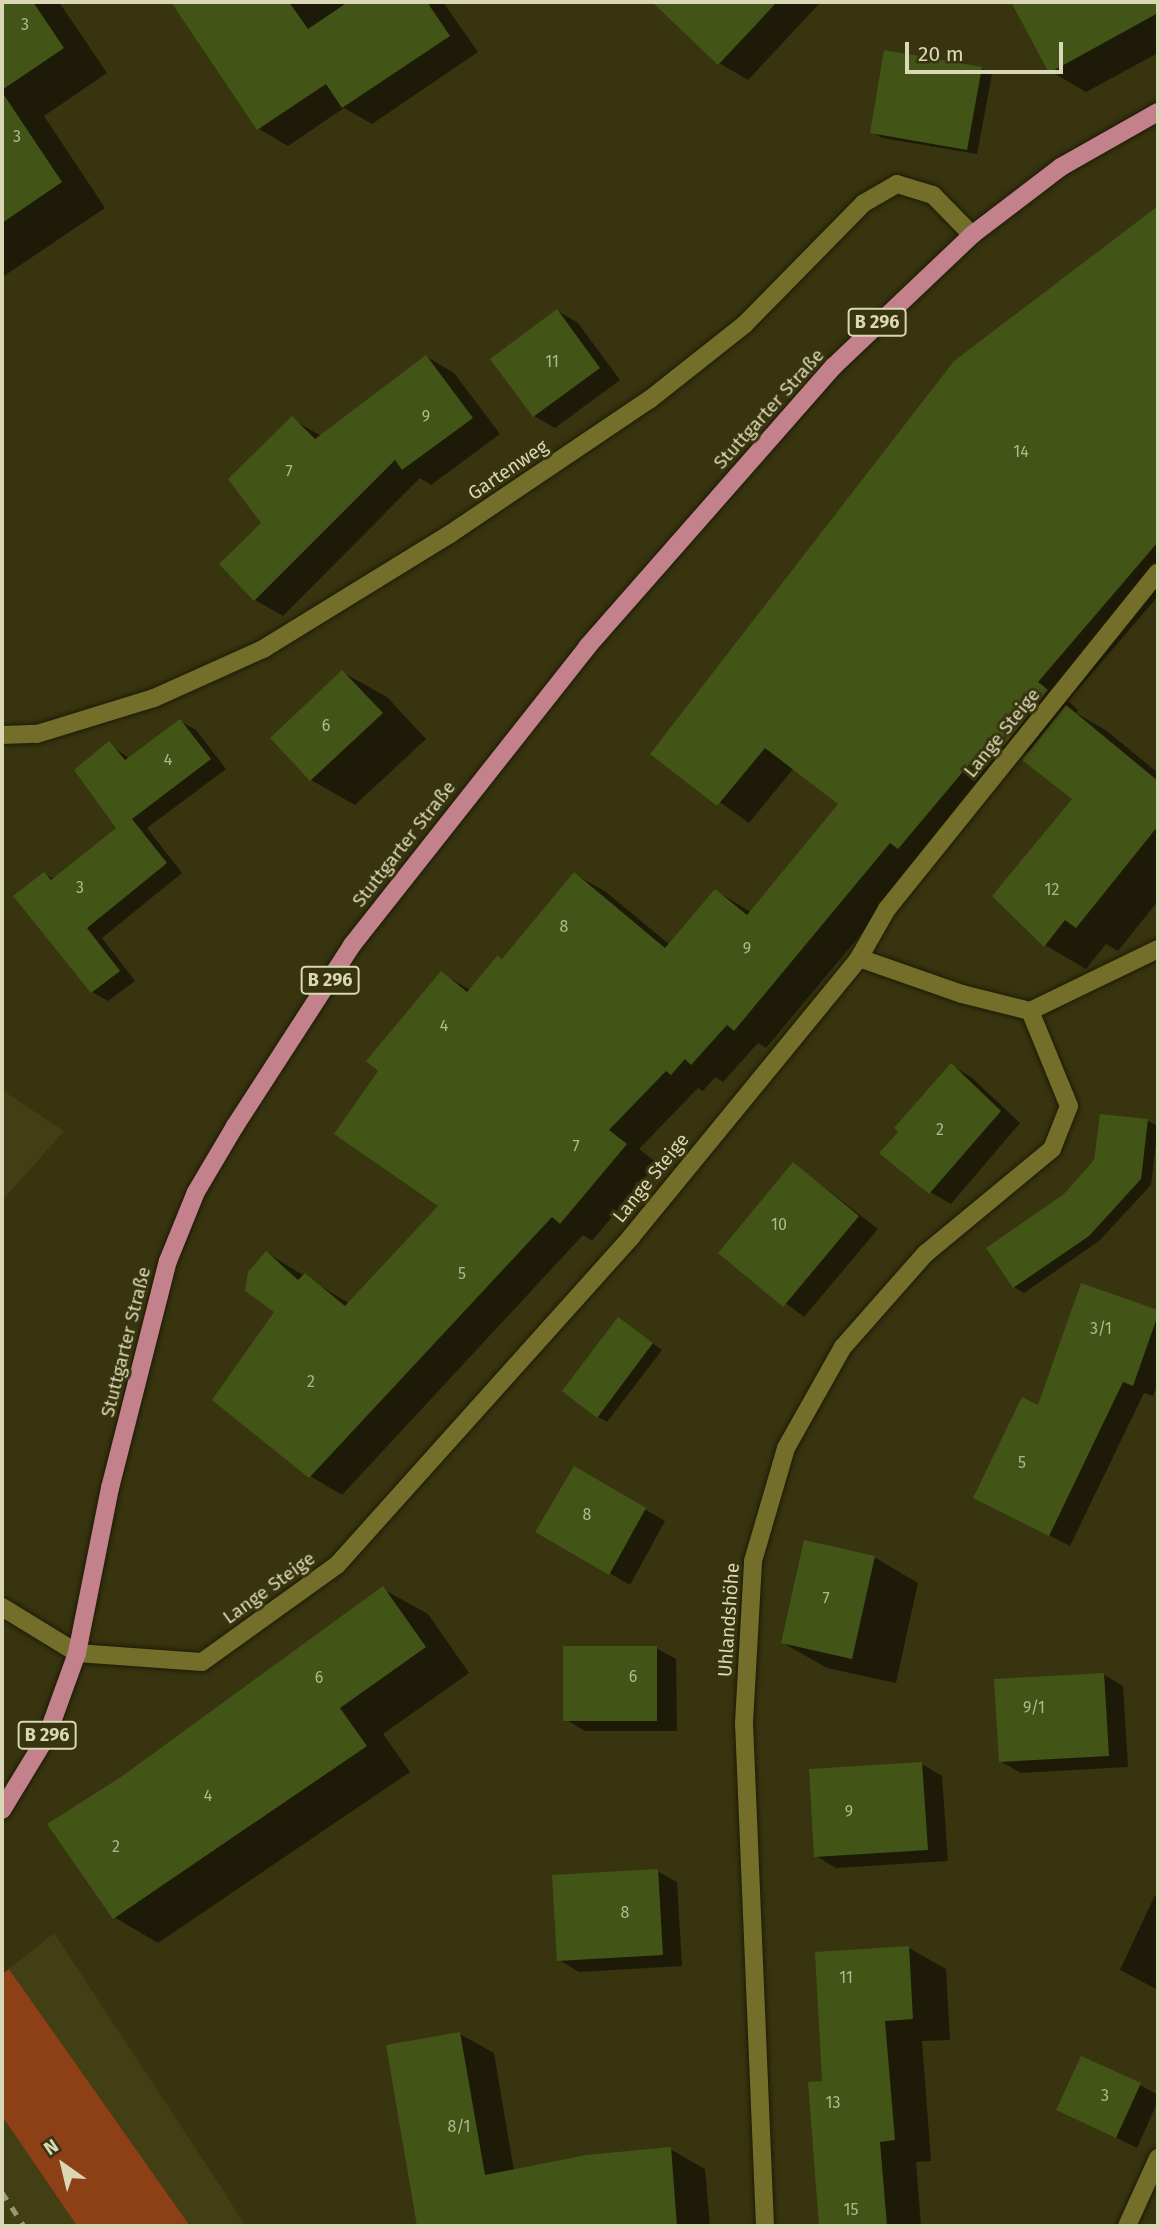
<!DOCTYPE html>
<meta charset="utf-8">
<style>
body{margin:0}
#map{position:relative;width:1160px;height:2228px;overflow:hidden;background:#37340f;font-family:"Fira Sans",sans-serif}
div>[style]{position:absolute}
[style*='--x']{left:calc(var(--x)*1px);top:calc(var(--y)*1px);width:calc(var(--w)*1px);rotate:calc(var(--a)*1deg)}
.built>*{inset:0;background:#423f15}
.green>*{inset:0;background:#8d3f16}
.shadow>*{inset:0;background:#0007}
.building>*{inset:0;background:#425517}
.roads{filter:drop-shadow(0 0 2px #1d1b06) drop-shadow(0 0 2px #1d1b06)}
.minor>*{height:18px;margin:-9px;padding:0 9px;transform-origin:9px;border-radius:9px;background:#736e29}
.primary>*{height:18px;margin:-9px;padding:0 9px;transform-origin:9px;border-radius:9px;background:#c3818b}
.rail>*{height:5px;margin-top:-2.5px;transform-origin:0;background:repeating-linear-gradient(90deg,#999673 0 9px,transparent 0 18px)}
span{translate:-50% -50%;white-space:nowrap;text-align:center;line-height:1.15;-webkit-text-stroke:6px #37340f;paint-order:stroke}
.number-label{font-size:16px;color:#b3b68e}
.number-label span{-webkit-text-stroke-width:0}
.shield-label span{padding:2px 5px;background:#37340f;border:2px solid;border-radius:5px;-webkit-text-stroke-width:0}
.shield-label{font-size:18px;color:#d9d7b5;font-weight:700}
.street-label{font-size:19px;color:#d9d7b5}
.frame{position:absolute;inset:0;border:4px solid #d9d7b5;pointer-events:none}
.north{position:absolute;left:28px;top:2130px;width:70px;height:70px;-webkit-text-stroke:5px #37340f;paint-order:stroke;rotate:326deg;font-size:19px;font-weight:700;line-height:28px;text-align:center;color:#d9d7b5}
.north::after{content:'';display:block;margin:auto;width:24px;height:32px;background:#d9d7b5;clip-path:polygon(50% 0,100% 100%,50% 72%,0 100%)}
.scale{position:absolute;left:905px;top:42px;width:158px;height:32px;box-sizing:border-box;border:4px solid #d9d7b5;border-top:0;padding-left:9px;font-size:21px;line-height:24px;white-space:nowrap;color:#d9d7b5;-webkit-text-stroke:5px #37340f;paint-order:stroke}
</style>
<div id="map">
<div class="built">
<i style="clip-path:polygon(2px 1090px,64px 1131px,2px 1201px)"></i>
<i style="clip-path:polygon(54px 1933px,221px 2187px,245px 2226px,190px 2226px,9px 1969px)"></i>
<i style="clip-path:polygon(2px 2116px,77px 2226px,2px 2226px)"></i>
</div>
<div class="green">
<i style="clip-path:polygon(9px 1969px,190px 2226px,77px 2226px,2px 2116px,2px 1974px)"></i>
</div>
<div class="shadow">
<i style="clip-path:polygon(2px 2px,59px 2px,107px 73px,44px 116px,105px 208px,4px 276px)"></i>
<i style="clip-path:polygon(192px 2px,443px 2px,478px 52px,372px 124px,344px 108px,288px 146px,259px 129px,179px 10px)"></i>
<i style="clip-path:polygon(654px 2px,821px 2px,748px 80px,719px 63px)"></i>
<i style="clip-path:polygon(1013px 2px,1158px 2px,1158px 53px,1086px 92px,1050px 71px)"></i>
<i style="clip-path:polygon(982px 69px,992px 74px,977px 154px,882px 138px,872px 132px)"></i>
<i style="clip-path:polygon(1158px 208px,1158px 596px,1068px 701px,1078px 710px,1076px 713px,1107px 731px,1158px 773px,1158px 901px,1118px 951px,1106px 944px,1086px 969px,1045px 945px,1075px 798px,1026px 751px,930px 865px,922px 861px,766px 1048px,758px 1043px,723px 1082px,715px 1077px,703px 1091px,698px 1088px,639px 1149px,657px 1163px,592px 1241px,583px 1235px,342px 1495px,310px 1476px,267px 1253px,350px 1304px,440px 1206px,380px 1071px,441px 973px,470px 990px,503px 961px,574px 874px,606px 892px,670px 945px,716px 891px,751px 912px,841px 803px,794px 768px,749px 823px,653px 754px,955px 363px)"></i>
<i style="clip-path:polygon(558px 311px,578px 323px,620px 380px,555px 428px,534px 416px)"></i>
<i style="clip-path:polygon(427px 357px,454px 373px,500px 434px,431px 485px,420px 478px,283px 616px,255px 600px,263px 524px,292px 419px,321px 436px)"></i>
<i style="clip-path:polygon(342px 672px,387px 697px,426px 739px,355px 805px,311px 780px)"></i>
<i style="clip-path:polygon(180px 721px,196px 730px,226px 769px,147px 828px,182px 873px,102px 938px,135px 981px,108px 1001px,92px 992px,44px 874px,54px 879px,118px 828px,109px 744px,130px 759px)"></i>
<i style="clip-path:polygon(951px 1065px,971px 1077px,1020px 1123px,951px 1204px,930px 1192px,901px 1132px)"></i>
<i style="clip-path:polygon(1148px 1121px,1158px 1126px,1151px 1185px,1099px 1241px,1024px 1293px,1014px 1287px,1065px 1195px)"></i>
<i style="clip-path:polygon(794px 1164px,878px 1229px,804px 1317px,720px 1253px)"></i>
<i style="clip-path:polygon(1082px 1285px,1158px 1312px,1158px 1382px,1153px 1396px,1144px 1393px,1070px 1546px,975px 1497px,1039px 1407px)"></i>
<i style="clip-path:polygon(619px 1319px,662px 1350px,607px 1422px,598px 1417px)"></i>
<i style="clip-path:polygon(575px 1469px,665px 1521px,630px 1585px,538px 1532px)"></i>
<i style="clip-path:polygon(874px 1557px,918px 1583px,896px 1683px,827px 1668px,783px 1643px)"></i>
<i style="clip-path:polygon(383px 1589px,428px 1614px,469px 1673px,383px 1734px,410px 1772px,158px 1943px,114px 1917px,121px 1778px)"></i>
<i style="clip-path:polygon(656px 1648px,676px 1659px,677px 1731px,585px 1731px,565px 1719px)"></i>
<i style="clip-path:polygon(1103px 1674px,1123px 1686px,1128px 1767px,1021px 1773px,1000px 1761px)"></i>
<i style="clip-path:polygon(922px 1764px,942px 1776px,948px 1861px,836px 1868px,816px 1856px)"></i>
<i style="clip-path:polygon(657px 1871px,677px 1882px,682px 1966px,579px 1972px,559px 1960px)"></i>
<i style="clip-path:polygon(1155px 1895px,1158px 1897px,1158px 1990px,1120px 1970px)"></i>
<i style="clip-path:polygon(909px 1948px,946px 1969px,950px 2040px,922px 2041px,931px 2161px,916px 2162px,921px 2226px,821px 2226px,810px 2083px,824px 2082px)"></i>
<i style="clip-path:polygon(460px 2034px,494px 2053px,514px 2171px,670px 2149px,705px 2169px,710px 2226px,419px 2226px,388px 2046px)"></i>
<i style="clip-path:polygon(1140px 2085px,1158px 2095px,1158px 2101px,1137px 2148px,1058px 2109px)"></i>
</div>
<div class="building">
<i style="clip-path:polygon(2px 2px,33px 2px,64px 48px,2px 90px)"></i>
<i style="clip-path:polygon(171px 2px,289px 2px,308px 29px,348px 2px,427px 2px,450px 36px,342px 108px,326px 84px,257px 130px)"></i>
<i style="clip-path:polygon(652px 2px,777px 2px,718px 65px)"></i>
<i style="clip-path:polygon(1011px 2px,1158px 2px,1158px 13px,1049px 73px)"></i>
<i style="clip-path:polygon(884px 50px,982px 67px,967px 150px,870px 133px)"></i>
<i style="clip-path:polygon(2px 92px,62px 182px,2px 223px)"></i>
<i style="clip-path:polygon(1158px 206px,1158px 542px,1038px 682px,1048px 690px,1004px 746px,992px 737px,898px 849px,890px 843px,734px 1031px,727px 1025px,691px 1065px,685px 1059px,671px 1075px,666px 1071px,609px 1130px,627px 1144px,560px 1224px,552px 1217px,309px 1478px,212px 1400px,274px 1312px,245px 1291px,248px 1272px,266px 1251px,298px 1280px,305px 1273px,345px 1306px,438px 1206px,334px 1134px,378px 1071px,366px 1061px,441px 971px,467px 992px,497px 956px,502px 959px,574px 872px,665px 948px,715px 889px,747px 915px,838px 804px,765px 748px,717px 806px,650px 754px,954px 361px)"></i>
<i style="clip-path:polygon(557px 309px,600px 368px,533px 417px,490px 359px)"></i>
<i style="clip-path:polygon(426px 355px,473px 418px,402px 470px,395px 460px,254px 601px,219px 564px,261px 523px,228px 479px,292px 416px,315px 439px)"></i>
<i style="clip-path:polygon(342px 670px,383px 713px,310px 781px,270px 738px)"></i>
<i style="clip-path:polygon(1066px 705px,1158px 781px,1158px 826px,1076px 928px,1065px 920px,1044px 947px,992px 896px,1072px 799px,1022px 760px)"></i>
<i style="clip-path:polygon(180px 719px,211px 759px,132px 819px,167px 863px,87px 928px,120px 971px,91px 993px,13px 896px,44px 872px,51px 880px,116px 828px,74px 770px,109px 741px,125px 760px)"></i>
<i style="clip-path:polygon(951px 1063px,1001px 1111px,929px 1194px,879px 1153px,898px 1132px,894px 1128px)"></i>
<i style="clip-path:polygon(1100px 1114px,1148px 1119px,1141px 1179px,1089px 1236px,1013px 1288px,986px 1248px,1064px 1194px,1094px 1160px)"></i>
<i style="clip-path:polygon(793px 1162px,859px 1216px,783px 1307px,718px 1253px)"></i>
<i style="clip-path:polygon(1081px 1283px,1158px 1310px,1158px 1315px,1133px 1386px,1123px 1382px,1049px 1536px,973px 1498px,1022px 1397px,1038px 1405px)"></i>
<i style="clip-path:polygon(618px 1317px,653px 1343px,597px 1418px,562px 1391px)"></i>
<i style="clip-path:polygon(574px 1466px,646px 1508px,609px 1575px,535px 1532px)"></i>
<i style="clip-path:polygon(804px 1540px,875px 1556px,852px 1659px,781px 1643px)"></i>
<i style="clip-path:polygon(383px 1586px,426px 1647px,340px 1708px,367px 1746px,113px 1919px,47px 1824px,121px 1777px)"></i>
<i style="clip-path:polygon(563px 1646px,657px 1646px,657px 1721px,563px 1721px)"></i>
<i style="clip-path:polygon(1104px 1673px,1109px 1756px,999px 1762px,994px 1679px)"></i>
<i style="clip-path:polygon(922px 1762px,928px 1850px,814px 1857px,809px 1769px)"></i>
<i style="clip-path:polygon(658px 1869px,663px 1955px,557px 1961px,552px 1875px)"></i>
<i style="clip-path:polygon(909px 1946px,913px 2019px,885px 2021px,895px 2140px,880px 2142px,887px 2226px,819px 2226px,808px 2082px,822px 2081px,815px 1952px)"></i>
<i style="clip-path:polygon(460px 2032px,485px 2175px,586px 2155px,671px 2147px,677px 2226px,417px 2226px,386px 2045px)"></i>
<i style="clip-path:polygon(1081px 2056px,1141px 2083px,1116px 2138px,1056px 2110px)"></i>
</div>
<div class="roads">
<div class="minor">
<i style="--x:2;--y:735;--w:35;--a:-2"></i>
<i style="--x:37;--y:734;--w:122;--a:-17.1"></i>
<i style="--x:154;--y:698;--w:120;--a:-24.2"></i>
<i style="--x:263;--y:649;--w:220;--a:-31.6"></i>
<i style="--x:450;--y:534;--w:240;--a:-34"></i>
<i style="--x:649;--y:400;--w:121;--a:-38.3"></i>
<i style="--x:744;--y:325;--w:171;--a:-45.5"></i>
<i style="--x:864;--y:203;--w:38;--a:-30"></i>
<i style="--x:897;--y:184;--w:38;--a:17"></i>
<i style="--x:933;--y:195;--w:56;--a:45.7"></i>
<i style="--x:859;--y:958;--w:109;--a:19.3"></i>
<i style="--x:962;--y:994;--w:70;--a:14"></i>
<i style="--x:1030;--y:1011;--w:142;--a:-25.8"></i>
<i style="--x:2;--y:1607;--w:88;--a:31.5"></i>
<i style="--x:77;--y:1653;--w:125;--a:4.1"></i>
<i style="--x:202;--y:1662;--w:166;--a:-35.7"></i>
<i style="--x:337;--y:1565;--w:440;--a:-48.1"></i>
<i style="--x:631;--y:1237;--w:360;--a:-50.7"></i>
<i style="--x:859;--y:958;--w:56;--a:-60.3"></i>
<i style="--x:887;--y:909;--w:432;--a:-51.2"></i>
<i style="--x:765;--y:2226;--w:503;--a:-92.39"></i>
<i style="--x:744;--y:1723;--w:162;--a:-86.8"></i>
<i style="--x:753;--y:1561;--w:118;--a:-73.7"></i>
<i style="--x:786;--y:1448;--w:116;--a:-60.6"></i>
<i style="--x:843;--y:1347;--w:124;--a:-48.6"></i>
<i style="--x:925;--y:1254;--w:165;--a:-39.6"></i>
<i style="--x:1052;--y:1149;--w:46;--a:-68.4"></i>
<i style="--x:1069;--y:1106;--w:103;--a:-112.3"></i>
<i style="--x:1127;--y:2226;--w:75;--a:-65.5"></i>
</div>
<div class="primary">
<i style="--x:2;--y:1810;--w:87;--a:-58.7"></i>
<i style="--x:47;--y:1736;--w:88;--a:-70.1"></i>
<i style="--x:77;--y:1653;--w:168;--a:-78.7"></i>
<i style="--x:110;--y:1488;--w:234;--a:-75.7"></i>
<i style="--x:168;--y:1261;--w:74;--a:-67.9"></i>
<i style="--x:196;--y:1192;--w:77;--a:-59.4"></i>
<i style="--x:235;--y:1126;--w:216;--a:-57.1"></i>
<i style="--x:352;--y:945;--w:380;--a:-51.7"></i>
<i style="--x:587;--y:647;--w:374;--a:-48.7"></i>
<i style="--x:834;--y:366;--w:190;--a:-43.5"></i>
<i style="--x:972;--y:235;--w:112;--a:-37.4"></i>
<i style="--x:1061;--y:167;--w:112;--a:-29.6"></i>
</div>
</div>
<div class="rail">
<i style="--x:2;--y:2192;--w:40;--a:57.1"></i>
</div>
<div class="number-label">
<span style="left:25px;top:25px">3</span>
<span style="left:17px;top:137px">3</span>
<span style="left:552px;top:362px">11</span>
<span style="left:426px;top:417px">9</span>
<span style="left:1021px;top:452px">14</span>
<span style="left:289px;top:472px">7</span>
<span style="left:326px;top:726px">6</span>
<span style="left:168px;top:760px">4</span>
<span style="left:80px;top:888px">3</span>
<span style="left:1052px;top:890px">12</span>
<span style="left:564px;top:927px">8</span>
<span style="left:747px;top:949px">9</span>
<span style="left:444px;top:1026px">4</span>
<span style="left:940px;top:1130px">2</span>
<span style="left:576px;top:1147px">7</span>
<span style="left:779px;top:1225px">10</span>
<span style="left:462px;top:1274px">5</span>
<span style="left:1101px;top:1329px">3/1</span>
<span style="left:311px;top:1382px">2</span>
<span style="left:1022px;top:1463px">5</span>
<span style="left:587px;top:1515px">8</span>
<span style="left:826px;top:1599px">7</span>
<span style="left:633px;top:1677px">6</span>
<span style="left:319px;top:1678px">6</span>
<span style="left:1034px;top:1708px">9/1</span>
<span style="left:208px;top:1796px">4</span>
<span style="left:849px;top:1812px">9</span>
<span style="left:116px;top:1847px">2</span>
<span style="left:625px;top:1913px">8</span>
<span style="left:846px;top:1978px">11</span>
<span style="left:1105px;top:2096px">3</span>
<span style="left:833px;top:2103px">13</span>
<span style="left:459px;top:2127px">8/1</span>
<span style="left:851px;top:2210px">15</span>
</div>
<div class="shield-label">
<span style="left:877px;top:322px">B 296</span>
<span style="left:330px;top:980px">B 296</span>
<span style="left:47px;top:1735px">B 296</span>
</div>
<div class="street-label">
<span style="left:769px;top:409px;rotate:-48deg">Stuttgarter Straße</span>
<span style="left:508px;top:470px;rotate:-34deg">Gartenweg</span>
<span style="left:1002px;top:733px;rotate:-51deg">Lange Steige</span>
<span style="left:404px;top:844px;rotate:-52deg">Stuttgarter Straße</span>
<span style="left:651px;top:1178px;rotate:-51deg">Lange Steige</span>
<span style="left:126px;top:1342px;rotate:-76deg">Stuttgarter Straße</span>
<span style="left:269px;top:1588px;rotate:-36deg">Lange Steige</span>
<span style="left:729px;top:1620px;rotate:-86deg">Uhlandshöhe</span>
</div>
<div class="frame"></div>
<div class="north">N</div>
<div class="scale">20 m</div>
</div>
